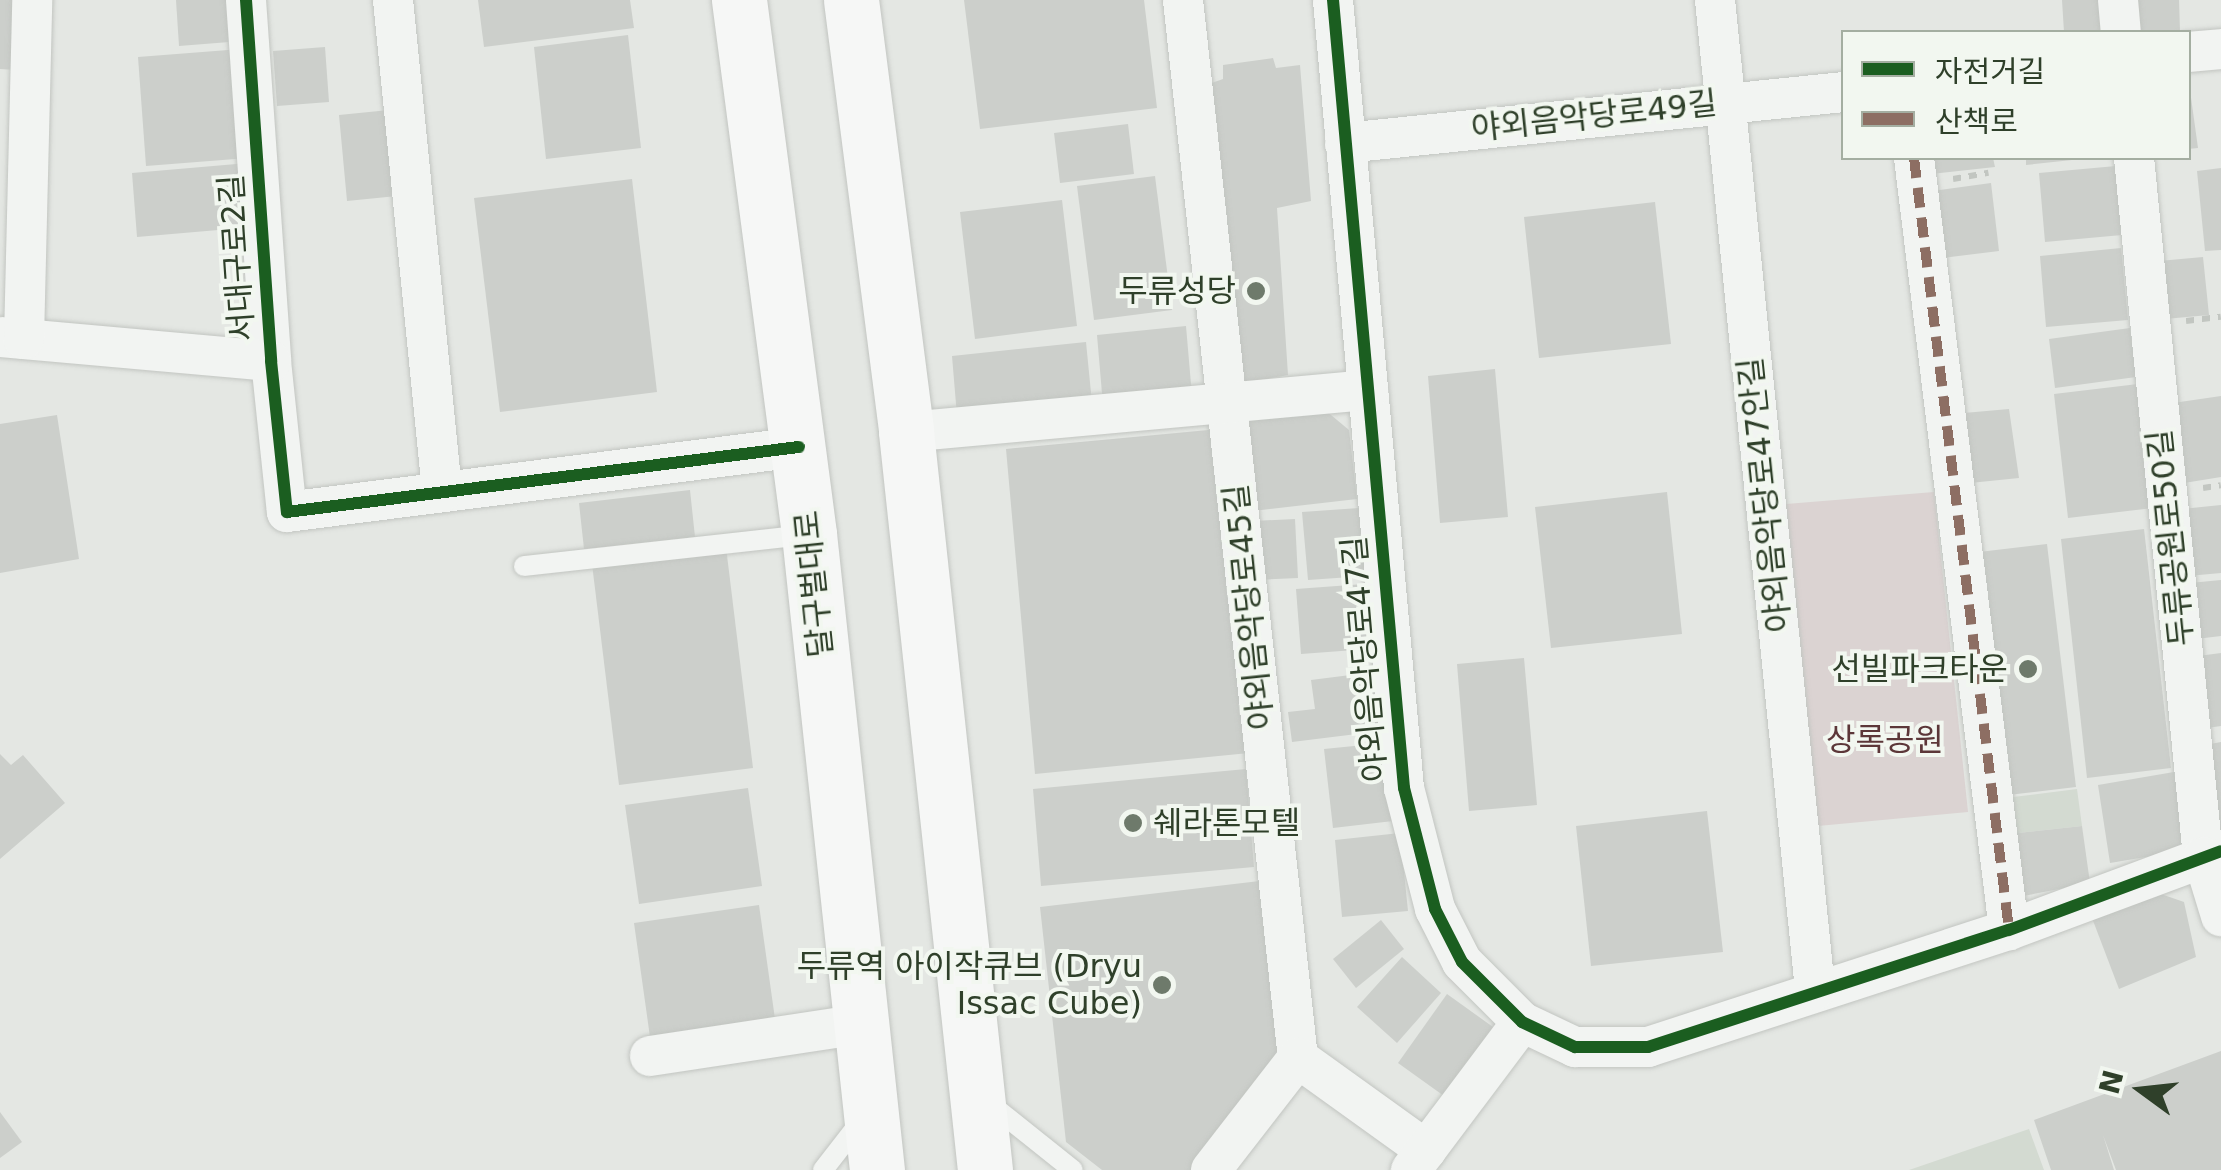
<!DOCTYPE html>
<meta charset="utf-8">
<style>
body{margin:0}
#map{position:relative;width:2221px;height:1170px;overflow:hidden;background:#e4e7e3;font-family:"DejaVu Sans","Noto Sans KR",sans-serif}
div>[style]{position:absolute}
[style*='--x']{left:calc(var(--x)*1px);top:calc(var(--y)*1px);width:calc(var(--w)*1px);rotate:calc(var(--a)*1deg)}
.built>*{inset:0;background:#d3dad1}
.green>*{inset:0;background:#dbd3d2}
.building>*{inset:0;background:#cccfcb}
.path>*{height:6px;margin-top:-3px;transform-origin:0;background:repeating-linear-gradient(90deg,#c2c6c1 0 8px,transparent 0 16px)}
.roads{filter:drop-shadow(0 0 2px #c2c5c1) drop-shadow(0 0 2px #c2c5c1)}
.lane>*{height:20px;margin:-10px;padding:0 10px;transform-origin:10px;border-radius:10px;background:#f2f4f2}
.street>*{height:40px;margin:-20px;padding:0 20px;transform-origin:20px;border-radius:20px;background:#f2f4f2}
.secondary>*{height:55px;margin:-27.5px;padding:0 27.5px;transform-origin:27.5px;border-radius:27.5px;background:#f6f7f6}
.quiet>*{height:10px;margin-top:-5px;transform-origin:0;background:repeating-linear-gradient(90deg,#8d6e63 0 20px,transparent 0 30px)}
.cycleway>*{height:12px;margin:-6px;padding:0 6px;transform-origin:6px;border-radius:6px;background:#1b5e20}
.dots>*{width:28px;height:28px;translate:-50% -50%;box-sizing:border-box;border:5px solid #f2f7f0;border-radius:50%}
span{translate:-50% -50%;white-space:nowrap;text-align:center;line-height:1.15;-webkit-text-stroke:8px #f2f7f0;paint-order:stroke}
.street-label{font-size:32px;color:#2f402a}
.poi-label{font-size:32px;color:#2f402a}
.right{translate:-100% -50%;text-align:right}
.left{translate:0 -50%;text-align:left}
.park-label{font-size:32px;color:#5c3739}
.legend{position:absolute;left:1841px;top:30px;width:350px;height:130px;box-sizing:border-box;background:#f2f7f0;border:2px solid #a4aea1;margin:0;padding:12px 18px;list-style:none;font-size:30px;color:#2f402a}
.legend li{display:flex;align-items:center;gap:20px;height:50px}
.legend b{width:50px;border:2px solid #a4aea1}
.north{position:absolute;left:2091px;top:1040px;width:100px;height:100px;-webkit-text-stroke:8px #f2f7f0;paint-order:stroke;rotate:285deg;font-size:28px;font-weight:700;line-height:40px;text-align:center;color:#2f402a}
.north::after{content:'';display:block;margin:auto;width:35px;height:45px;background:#2f402a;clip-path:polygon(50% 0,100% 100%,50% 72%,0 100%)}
</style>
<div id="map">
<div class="built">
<i style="clip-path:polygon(2077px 789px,2082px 826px,2009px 834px,2005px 798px)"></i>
<i style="clip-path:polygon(2029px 1129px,2044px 1170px,1909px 1170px)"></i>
</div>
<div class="green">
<i style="clip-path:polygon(1934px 492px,1968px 812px,1818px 826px,1786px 504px)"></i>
</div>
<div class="building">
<i style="clip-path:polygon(0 0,32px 0,31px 71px,0 69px)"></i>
<i style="clip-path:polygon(176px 0,238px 0,242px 41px,179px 46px)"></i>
<i style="clip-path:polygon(478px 0,630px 0,634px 28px,484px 47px)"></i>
<i style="clip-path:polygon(964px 0,1144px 0,1157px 108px,980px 129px)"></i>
<i style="clip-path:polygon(2062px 0,2110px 0,2112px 32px,2064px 32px)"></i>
<i style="clip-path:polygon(2130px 0,2179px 0,2180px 32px,2135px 32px)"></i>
<i style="clip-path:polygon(628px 35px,641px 148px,546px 159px,534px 47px)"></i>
<i style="clip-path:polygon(325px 47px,329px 102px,277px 106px,273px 51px)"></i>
<i style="clip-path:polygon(241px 49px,248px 158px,146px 166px,138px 57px)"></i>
<i style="clip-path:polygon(1273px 58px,1276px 68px,1300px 65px,1311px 201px,1277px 208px,1288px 375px,1239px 384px,1206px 85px,1223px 79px,1223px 65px)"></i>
<i style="clip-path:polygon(2188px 76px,2198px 148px,2188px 149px)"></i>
<i style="clip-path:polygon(399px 109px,407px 195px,347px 201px,339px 115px)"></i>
<i style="clip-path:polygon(1128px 124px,1134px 174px,1060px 183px,1054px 133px)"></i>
<i style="clip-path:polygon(1920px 158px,1993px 158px,1995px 167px,1922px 175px)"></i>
<i style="clip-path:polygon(2026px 158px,2071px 158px,2072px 160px,2026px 165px)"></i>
<i style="clip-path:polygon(248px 163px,253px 227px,137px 237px,132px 173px)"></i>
<i style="clip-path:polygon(2116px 166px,2122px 235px,2045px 242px,2039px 173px)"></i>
<i style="clip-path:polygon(2221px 168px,2221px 250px,2205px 251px,2197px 171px)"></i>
<i style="clip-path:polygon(1155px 176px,1172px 310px,1094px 320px,1077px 186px)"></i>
<i style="clip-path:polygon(632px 179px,657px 392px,500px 412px,474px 198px)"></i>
<i style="clip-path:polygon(1991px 183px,1999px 251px,1934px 259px,1925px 192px)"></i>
<i style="clip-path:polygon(1062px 200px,1077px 326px,975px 339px,960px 212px)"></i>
<i style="clip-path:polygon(1655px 202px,1671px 344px,1539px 358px,1524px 217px)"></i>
<i style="clip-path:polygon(2121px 248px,2128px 320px,2046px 327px,2040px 256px)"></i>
<i style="clip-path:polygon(2203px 257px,2209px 315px,2165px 319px,2159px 261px)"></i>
<i style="clip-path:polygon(1186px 326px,1192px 396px,1103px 405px,1097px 335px)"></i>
<i style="clip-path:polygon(2130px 328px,2136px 377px,2055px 388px,2049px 339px)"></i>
<i style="clip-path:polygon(1086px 342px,1092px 403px,957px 416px,952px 356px)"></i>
<i style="clip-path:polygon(1495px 369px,1508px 517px,1440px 523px,1428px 376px)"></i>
<i style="clip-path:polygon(2138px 384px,2153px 508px,2068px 518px,2054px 394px)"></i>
<i style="clip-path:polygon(2221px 396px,2221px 477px,2184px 483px,2173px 403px)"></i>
<i style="clip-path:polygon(2009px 409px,2019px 478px,1970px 483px,1964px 413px)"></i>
<i style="clip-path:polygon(1325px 410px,1349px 430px,1357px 499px,1253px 511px,1242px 419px)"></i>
<i style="clip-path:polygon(57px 415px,79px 559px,0 573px,0 424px)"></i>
<i style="clip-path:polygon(1219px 429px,1249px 753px,1035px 774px,1006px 449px)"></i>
<i style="clip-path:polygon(690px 490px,695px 537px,584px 549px,579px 503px)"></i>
<i style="clip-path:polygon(1667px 492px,1682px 634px,1551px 648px,1535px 507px)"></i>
<i style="clip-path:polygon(2221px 505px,2221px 573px,2188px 576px,2182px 509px)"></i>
<i style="clip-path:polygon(1359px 508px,1365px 576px,1308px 580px,1302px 512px)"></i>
<i style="clip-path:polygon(1295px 519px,1298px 578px,1257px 580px,1254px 521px)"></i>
<i style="clip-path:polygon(2144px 529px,2171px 768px,2087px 778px,2061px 539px)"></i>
<i style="clip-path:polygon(2047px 544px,2076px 787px,2008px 795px,1979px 552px)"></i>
<i style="clip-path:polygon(726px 547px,753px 768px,619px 785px,592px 564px)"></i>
<i style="clip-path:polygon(2221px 580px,2221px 636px,2196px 639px,2190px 583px)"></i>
<i style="clip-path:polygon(1364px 584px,1368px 649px,1301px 654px,1296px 589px)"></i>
<i style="clip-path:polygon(2221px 653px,2221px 726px,2207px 728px,2198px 656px)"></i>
<i style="clip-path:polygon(1524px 658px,1537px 805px,1469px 811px,1457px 664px)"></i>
<i style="clip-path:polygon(1374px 672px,1381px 731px,1292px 742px,1288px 712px,1315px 709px,1311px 680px)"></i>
<i style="clip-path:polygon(2221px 742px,2221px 834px,2214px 836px,2210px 744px)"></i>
<i style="clip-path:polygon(1384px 743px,1393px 821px,1333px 828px,1324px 749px)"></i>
<i style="clip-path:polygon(0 754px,11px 765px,23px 755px,65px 803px,0 859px)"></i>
<i style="clip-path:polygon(1246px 769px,1254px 867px,1041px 886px,1033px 789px)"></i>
<i style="clip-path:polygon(2174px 772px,2187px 850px,2110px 863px,2098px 785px)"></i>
<i style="clip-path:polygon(748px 788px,762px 886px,639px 904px,625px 805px)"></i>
<i style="clip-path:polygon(1707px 811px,1723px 952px,1591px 966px,1576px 826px)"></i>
<i style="clip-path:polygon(2082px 826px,2090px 883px,2018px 897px,2009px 834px)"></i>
<i style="clip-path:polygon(1400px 833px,1408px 911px,1342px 917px,1335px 840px)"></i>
<i style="clip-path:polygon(1268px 880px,1281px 1064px,1200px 1170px,1102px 1170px,1066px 1142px,1040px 907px)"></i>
<i style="clip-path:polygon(2158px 893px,2184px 902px,2196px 957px,2119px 989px,2092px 918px)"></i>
<i style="clip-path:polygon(759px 905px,775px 1019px,650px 1037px,634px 923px)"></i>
<i style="clip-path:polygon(1381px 920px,1404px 949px,1356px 988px,1333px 959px)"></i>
<i style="clip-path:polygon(1402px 957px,1441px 993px,1397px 1043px,1357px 1007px)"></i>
<i style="clip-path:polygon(1447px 994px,1500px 1032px,1451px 1101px,1398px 1063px)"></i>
<i style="clip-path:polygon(2221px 1051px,2221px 1170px,2116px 1170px,2103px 1135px,2114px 1170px,2051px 1170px,2034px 1120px)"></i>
<i style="clip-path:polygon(0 1112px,22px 1142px,0 1158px)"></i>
</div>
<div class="path">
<i style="--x:1953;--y:179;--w:36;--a:-10"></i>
<i style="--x:2186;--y:321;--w:35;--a:-7"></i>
<i style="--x:2203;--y:488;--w:18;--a:-9"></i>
</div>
<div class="roads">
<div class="lane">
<i style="--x:524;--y:566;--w:285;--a:-6.3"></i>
<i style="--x:989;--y:1103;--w:107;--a:38.6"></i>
<i style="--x:823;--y:1170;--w:51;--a:-52.2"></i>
</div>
<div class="street">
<i style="--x:246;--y:0;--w:362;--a:86"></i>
<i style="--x:271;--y:361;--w:152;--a:84"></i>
<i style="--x:287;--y:512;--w:516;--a:-7.24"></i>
<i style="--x:393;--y:0;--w:494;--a:84.3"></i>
<i style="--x:1183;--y:0;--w:1064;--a:83.8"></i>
<i style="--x:1298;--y:1058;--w:158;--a:35.7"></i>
<i style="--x:1333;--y:0;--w:791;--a:84.85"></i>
<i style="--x:1404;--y:788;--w:125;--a:75.6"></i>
<i style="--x:1435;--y:909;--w:59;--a:63"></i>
<i style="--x:1462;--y:962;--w:85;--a:45"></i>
<i style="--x:1522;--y:1022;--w:59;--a:25.3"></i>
<i style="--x:1575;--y:1047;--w:73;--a:0"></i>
<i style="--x:1648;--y:1047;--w:379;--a:-18"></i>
<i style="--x:2009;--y:930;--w:226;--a:-20.4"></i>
<i style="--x:1715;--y:0;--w:995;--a:84.23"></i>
<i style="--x:2118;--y:0;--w:32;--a:85"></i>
<i style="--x:2188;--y:52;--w:33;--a:-5"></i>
<i style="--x:1345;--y:143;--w:502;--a:-5.84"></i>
<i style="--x:1914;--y:158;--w:778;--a:82.98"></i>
<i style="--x:2134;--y:158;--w:702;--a:84.36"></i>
<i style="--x:2203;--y:857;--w:62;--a:73"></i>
<i style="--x:1;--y:337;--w:271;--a:5.1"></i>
<i style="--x:24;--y:339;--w:339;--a:-88.6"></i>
<i style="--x:906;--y:432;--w:464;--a:-5.2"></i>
<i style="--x:650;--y:1056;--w:214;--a:-8.6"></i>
<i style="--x:1211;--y:1170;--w:142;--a:-52.2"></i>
<i style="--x:1411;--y:1170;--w:185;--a:-53.1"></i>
</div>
<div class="secondary">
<i style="--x:739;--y:0;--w:539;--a:82.53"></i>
<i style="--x:809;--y:534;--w:640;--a:83.9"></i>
<i style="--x:851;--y:0;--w:435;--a:82.7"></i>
<i style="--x:906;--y:432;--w:742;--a:83.89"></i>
</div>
</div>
<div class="quiet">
<i style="--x:1914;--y:158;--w:778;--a:82.98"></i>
</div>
<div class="cycleway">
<i style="--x:246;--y:0;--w:362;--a:86"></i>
<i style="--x:271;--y:361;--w:152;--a:84"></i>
<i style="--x:287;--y:512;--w:516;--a:-7.24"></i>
<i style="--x:1333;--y:0;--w:791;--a:84.85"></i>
<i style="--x:1404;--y:788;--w:125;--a:75.6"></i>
<i style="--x:1435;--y:909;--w:59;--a:63"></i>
<i style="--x:1462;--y:962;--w:85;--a:45"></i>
<i style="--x:1522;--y:1022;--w:59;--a:25.3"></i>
<i style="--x:1575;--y:1047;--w:73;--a:0"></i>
<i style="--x:1648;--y:1047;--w:379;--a:-18"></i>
<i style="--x:2009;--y:930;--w:226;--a:-20.4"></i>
</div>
<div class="dots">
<i style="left:1256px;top:291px;background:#6e7a6b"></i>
<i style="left:2028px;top:669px;background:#6e7a6b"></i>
<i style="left:1133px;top:823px;background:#6e7a6b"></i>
<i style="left:1162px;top:985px;background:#6e7a6b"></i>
</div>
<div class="street-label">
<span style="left:1594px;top:116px;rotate:-6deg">야외음악당로49길</span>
<span style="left:237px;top:258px;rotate:-94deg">서대구로2길</span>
<span style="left:1765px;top:495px;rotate:-96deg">야외음악당로47안길</span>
<span style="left:2171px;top:538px;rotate:-96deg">두류공원로50길</span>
<span style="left:814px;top:584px;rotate:-96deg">달구벌대로</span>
<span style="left:1249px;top:607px;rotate:-96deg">야외음악당로45길</span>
<span style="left:1365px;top:659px;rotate:-95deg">야외음악당로47길</span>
</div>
<div class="poi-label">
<span class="right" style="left:1236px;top:291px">두류성당</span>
<span class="right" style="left:2008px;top:669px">선빌파크타운</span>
<span class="left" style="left:1153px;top:823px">쉐라톤모텔</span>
<span class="right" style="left:1142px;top:985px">두류역 아이작큐브 (Dryu<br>Issac Cube)</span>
</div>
<div class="park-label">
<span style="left:1885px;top:740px">상록공원</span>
</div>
<ul class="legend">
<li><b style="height:12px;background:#1b5e20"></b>자전거길</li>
<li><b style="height:12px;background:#8d6e63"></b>산책로</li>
</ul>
<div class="north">N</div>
</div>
